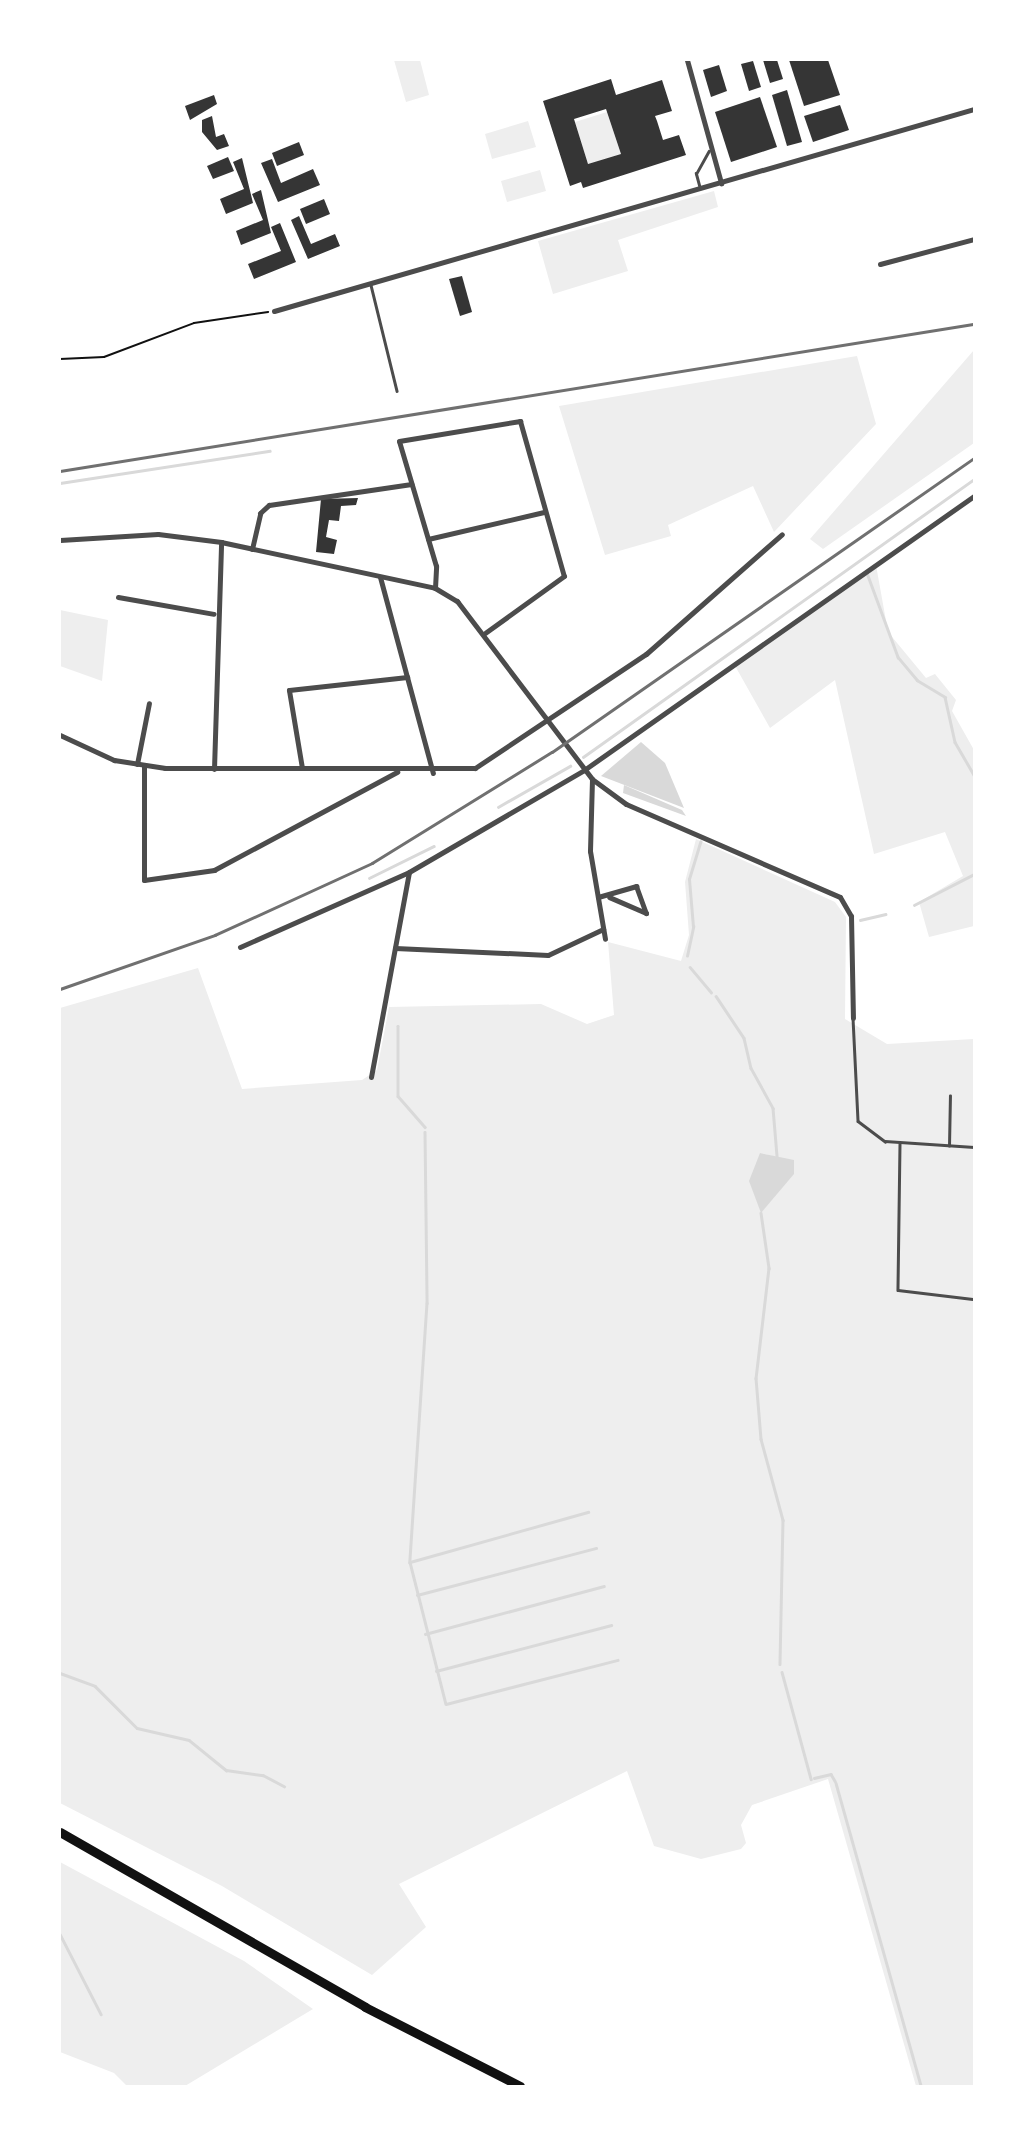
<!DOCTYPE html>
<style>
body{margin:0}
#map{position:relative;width:1034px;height:2146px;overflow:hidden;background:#fff;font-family:"Work Sans",sans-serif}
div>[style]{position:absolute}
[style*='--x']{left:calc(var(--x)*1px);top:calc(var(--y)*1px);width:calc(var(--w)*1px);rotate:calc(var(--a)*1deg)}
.green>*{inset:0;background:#eee}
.water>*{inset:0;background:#d9d9d9}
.stream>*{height:2.5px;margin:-1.25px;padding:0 1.25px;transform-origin:1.25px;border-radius:1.25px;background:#d9d9d9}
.building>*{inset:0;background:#353535}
.path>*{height:2px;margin:-1px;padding:0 1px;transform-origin:1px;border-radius:1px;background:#111}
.service>*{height:2.5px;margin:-1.25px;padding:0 1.25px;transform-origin:1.25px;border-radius:1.25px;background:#4c4c4c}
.minor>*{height:5px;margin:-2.5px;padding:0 2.5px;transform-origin:2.5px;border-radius:2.5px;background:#4c4c4c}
.trunk>*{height:9px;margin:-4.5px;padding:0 4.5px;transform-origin:4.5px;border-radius:4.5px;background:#111}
.rail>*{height:2.5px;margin:-1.25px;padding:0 1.25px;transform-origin:1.25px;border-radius:1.25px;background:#707070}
span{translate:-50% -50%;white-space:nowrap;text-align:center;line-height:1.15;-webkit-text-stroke:6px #fff;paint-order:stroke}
.frame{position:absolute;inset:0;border:61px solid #fff;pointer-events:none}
</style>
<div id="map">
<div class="green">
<i style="clip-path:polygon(394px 60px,420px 60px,429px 95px,406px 102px)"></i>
<i style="clip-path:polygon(607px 112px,621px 154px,588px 164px,575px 122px)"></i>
<i style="clip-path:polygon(528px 121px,536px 147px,492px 159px,485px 134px)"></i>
<i style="clip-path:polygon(540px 170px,546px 191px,507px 202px,501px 181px)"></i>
<i style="clip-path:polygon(714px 191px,718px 207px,618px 240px,628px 271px,553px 294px,538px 241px)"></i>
<i style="clip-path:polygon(974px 350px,974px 443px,823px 549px,810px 539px)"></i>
<i style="clip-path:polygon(857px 356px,876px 424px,774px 532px,753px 486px,668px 525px,671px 536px,605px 555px,559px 406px)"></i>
<i style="clip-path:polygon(876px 565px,888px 632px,926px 678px,935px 674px,956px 700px,952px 711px,974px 750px,974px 926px,929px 937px,919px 902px,963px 876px,945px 832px,874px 854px,835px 680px,770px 728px,734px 664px)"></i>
<i style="clip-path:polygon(60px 610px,108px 620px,102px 681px,60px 666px)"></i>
<i style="clip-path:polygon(evenodd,696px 839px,835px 902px,846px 917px,845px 1019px,887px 1044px,974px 1039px,974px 2086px,916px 2086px,828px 1779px,752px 1805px,741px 1825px,746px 1843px,741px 1849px,701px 1859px,654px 1846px,627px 1771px,399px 1884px,426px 1927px,372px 1975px,222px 1886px,60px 1803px,60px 1008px,198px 968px,242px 1089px,362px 1080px,377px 1070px,389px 1007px,541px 1004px,587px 1024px,614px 1015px,608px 942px,681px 961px,689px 935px,685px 882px,696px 839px,760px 1153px,794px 1161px,761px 1213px,760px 1153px)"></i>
<i style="clip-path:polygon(60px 1862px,244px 1961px,313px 2009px,185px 2086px,127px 2086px,114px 2073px,60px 2052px)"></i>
</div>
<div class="water">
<i style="clip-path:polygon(641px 742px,665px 763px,684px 808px,601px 776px)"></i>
<i style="clip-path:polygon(624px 785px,682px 810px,686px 816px,623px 793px)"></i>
<i style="clip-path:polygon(760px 1153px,794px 1160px,794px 1174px,761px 1213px,749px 1181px)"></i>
</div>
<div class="stream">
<i style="--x:60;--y:483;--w:212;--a:-8.7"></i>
<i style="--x:867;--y:573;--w:90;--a:69.7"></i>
<i style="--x:898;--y:657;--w:30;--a:50"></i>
<i style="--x:917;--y:680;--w:33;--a:31"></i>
<i style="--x:945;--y:697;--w:46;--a:77.5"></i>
<i style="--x:955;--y:742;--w:38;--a:60"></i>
<i style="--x:583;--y:757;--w:480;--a:-35.4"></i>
<i style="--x:498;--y:807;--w:83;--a:-29.7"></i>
<i style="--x:369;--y:878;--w:72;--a:-26.2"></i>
<i style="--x:914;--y:905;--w:68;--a:-27.3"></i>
<i style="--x:860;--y:920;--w:26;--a:-13"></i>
<i style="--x:687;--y:956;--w:30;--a:-78"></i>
<i style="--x:693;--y:927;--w:48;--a:-94.8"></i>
<i style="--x:689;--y:879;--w:39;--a:-73"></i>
<i style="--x:690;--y:967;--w:33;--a:50"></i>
<i style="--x:716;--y:996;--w:50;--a:56.3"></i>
<i style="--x:744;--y:1038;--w:31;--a:77"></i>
<i style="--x:751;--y:1068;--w:46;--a:61.2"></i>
<i style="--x:773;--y:1108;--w:48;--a:85.2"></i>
<i style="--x:398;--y:1026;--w:70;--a:90"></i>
<i style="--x:398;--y:1096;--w:41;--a:48.9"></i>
<i style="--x:425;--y:1132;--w:171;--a:89.3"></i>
<i style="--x:427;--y:1303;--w:260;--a:93.8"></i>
<i style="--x:410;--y:1562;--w:146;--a:75.8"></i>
<i style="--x:446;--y:1704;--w:177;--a:-14.4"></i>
<i style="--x:761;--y:1213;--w:56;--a:81.7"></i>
<i style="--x:769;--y:1268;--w:111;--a:96.7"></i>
<i style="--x:756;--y:1378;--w:61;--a:85.3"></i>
<i style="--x:761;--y:1439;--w:84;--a:74.8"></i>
<i style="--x:783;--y:1520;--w:144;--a:91.2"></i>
<i style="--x:410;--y:1562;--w:185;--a:-15.7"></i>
<i style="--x:417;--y:1595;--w:185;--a:-14.7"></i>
<i style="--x:425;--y:1634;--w:185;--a:-15"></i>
<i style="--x:436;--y:1671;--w:181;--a:-14.7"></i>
<i style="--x:782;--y:1672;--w:111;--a:74.8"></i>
<i style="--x:60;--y:1673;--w:37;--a:20"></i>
<i style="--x:95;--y:1686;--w:59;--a:45"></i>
<i style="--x:137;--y:1728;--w:53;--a:13"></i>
<i style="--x:189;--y:1740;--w:48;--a:39"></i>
<i style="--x:226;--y:1770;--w:37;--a:8"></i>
<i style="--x:263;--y:1775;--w:24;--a:28"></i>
<i style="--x:814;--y:1778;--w:17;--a:-13"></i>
<i style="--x:831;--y:1774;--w:8;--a:60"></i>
<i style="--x:836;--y:1783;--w:315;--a:74.3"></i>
<i style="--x:60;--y:1934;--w:90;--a:62.9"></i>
</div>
<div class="building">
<i style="clip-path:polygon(763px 60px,777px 60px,783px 79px,770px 83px)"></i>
<i style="clip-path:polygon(789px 60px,828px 60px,840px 95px,804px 106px)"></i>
<i style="clip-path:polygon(753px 61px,761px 87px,749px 91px,741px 64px)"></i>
<i style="clip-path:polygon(719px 65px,727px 91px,711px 97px,703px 70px)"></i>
<i style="clip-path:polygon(evenodd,611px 79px,616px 95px,662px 80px,672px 111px,655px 116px,657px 121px,663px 140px,679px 135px,686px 155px,583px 188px,581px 182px,570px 186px,543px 101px,611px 79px,606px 109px,621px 154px,588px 164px,574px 119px,606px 109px)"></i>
<i style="clip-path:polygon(787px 90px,802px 142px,787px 146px,772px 95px)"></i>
<i style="clip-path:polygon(214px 95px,217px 104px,190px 120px,185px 106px)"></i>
<i style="clip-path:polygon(760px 97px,777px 147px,731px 162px,715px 112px)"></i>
<i style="clip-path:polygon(840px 105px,849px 130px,813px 142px,804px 116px)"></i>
<i style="clip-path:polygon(212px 116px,216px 137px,224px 134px,229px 146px,217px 150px,202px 132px,202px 120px)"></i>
<i style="clip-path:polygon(299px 142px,304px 155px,277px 166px,272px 153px)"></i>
<i style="clip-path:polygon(228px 157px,234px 171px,213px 179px,207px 166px)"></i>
<i style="clip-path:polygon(242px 158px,253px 203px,226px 214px,220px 199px,244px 189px,233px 162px)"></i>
<i style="clip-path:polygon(272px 159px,281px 183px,313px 169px,320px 185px,278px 202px,261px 163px)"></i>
<i style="clip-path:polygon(261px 190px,271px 233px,241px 245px,236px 231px,263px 220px,252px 194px)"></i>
<i style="clip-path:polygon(324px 199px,330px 214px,306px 224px,300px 209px)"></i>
<i style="clip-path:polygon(299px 216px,311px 244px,335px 234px,340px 246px,308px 259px,291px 220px)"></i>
<i style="clip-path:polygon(280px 223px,296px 262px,254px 279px,248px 264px,281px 251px,271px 227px)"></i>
<i style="clip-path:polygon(462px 276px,472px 312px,460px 316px,449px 279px)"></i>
<i style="clip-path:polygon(358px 498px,356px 505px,341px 506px,339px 521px,329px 520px,326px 537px,337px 540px,334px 554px,316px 552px,321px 499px)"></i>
</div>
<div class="path">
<i style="--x:60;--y:359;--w:44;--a:-2.6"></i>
<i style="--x:104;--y:357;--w:96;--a:-20.7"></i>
<i style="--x:194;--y:323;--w:75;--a:-8.5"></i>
</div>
<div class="service">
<i style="--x:700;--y:189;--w:16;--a:-105"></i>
<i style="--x:696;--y:174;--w:26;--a:-61"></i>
<i style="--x:371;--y:285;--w:109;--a:76.2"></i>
<i style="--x:853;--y:1018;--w:103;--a:87.2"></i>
<i style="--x:858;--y:1121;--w:34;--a:37"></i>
<i style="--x:885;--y:1141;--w:89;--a:3.9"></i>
<i style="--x:900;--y:1144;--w:146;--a:90.8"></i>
<i style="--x:898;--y:1290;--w:77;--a:6.8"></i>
<i style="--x:949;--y:1146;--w:50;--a:-88.9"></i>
</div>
<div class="minor">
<i style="--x:687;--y:60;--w:128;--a:74.5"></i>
<i style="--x:880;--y:264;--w:97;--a:-14.9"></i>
<i style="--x:274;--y:311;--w:729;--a:-16.1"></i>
<i style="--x:428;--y:539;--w:119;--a:-13.1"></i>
<i style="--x:60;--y:540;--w:98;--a:-3.5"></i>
<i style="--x:158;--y:534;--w:64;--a:7.2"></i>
<i style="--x:221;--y:542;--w:219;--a:12.1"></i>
<i style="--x:435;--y:588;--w:26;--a:31"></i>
<i style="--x:457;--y:601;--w:223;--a:52.8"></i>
<i style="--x:592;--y:779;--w:72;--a:91.6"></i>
<i style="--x:590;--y:851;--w:89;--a:80.3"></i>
<i style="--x:252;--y:549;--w:37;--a:-77"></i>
<i style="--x:260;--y:513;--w:12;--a:-42"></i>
<i style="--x:269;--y:505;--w:144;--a:-8.4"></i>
<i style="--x:380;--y:577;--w:203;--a:74.9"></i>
<i style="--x:435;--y:588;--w:22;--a:-87"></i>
<i style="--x:436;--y:566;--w:130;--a:-106.5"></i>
<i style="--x:399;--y:441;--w:123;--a:-9.4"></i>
<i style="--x:520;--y:421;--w:161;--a:74.2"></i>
<i style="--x:564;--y:576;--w:97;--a:144.2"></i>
<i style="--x:118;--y:597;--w:97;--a:10"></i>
<i style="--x:60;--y:735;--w:60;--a:24.8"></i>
<i style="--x:114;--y:760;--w:52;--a:8.9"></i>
<i style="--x:165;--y:768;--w:310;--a:0"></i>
<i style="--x:475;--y:768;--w:206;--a:-33.7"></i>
<i style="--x:646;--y:654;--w:181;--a:-41.4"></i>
<i style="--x:137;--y:764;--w:62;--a:-78.9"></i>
<i style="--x:144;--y:766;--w:114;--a:90"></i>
<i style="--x:144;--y:880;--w:71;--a:-8.1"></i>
<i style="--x:214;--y:870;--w:208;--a:-28.2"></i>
<i style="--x:302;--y:768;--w:79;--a:-99.5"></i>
<i style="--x:289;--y:690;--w:119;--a:-6.3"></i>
<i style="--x:214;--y:769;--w:227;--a:-88.2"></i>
<i style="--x:592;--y:779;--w:42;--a:36.3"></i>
<i style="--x:626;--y:804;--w:233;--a:23.5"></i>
<i style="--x:840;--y:897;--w:22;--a:60"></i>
<i style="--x:851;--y:916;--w:102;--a:88.9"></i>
<i style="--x:598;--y:897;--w:40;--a:-16"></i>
<i style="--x:636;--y:886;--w:29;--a:70"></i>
<i style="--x:646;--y:913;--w:40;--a:-156.6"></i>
<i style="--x:240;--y:947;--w:185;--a:-23.9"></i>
<i style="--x:409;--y:872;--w:203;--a:-30.2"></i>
<i style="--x:584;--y:770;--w:477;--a:-35.1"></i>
<i style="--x:395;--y:948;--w:153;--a:2.6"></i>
<i style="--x:548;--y:955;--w:61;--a:-25.3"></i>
<i style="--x:371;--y:1077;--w:208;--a:-79.5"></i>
</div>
<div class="trunk">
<i style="--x:60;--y:1832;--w:352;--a:29.8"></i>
<i style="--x:365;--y:2007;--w:174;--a:27"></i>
</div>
<div class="rail">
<i style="--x:60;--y:471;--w:926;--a:-9.14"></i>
<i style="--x:60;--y:989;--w:164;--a:-19.2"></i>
<i style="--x:215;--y:935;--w:173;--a:-24.6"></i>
<i style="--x:372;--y:863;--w:211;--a:-31.7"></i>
<i style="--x:552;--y:752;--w:514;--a:-34.86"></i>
</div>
<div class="frame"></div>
</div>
